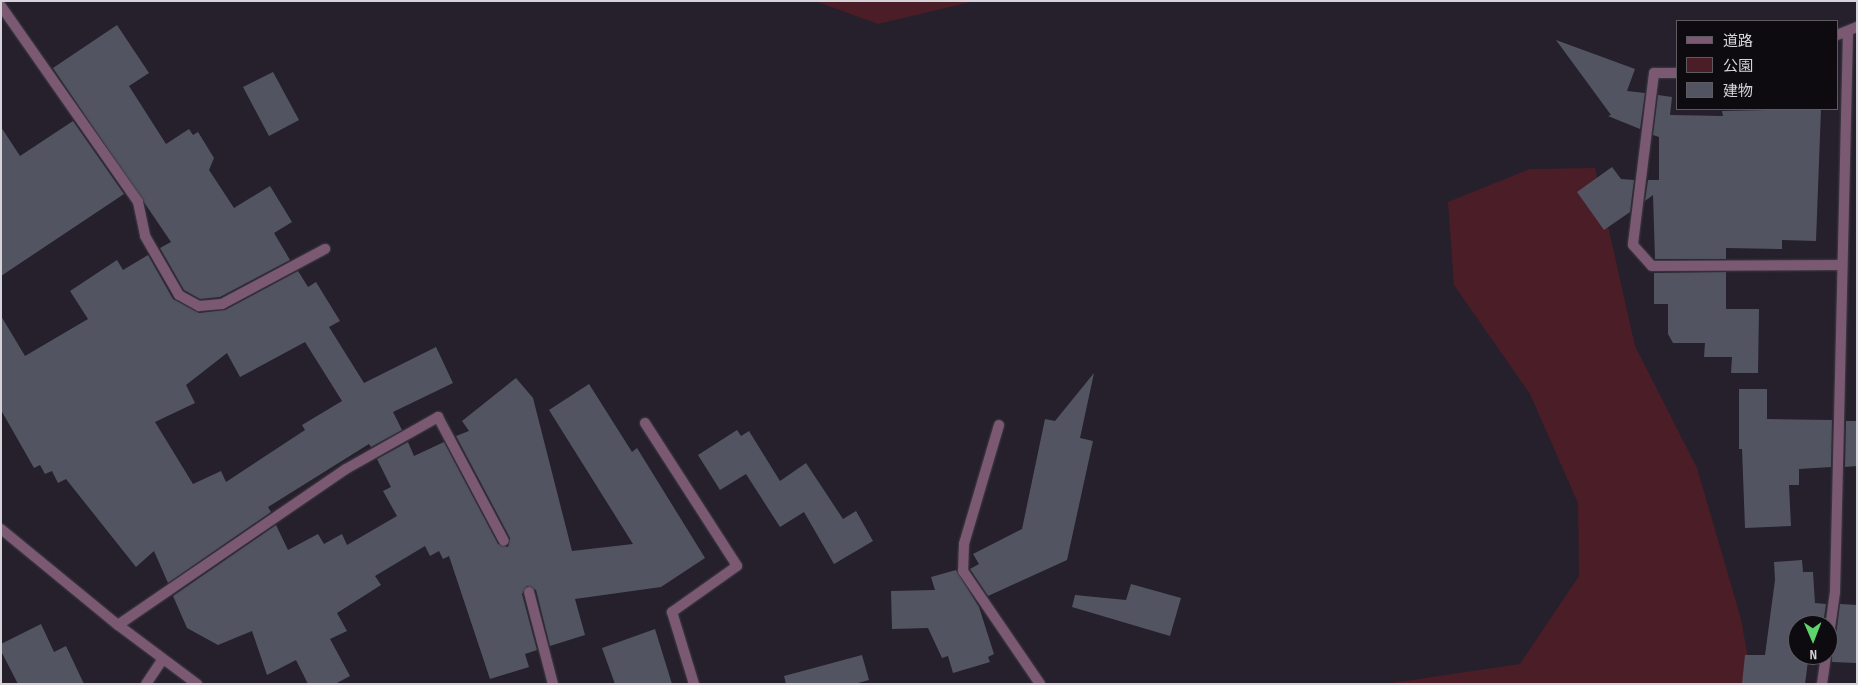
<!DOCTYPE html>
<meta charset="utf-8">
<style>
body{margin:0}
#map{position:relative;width:1858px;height:685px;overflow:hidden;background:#25202b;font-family:"Sofia Sans Condensed","Noto Sans JP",sans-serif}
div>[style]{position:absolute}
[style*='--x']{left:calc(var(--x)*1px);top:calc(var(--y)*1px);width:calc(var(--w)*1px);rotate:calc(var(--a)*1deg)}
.green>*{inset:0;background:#4b1d27}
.building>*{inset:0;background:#525561}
.roads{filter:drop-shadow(0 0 1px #413d47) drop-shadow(0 0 1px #413d47)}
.minor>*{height:10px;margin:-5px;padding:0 5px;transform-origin:5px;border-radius:5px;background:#7c5973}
.tertiary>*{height:10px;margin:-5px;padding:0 5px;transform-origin:5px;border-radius:5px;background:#7c5973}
span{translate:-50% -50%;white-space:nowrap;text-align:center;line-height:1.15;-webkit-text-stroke:4px #0d0b10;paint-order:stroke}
.frame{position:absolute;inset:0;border:2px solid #d6d3da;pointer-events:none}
.legend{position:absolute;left:1676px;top:20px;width:162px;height:90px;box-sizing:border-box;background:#0d0b10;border:1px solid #5d5b61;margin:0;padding:6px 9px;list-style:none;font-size:15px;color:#d6d3da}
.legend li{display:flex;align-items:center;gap:10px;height:25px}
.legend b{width:25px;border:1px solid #5d5b61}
.north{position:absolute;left:1788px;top:615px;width:50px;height:50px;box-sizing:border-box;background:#0d0b10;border:1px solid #5d5b61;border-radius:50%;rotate:179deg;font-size:14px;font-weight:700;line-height:20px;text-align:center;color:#d6d3da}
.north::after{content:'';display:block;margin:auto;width:18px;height:22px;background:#5dd56c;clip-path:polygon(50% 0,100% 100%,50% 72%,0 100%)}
</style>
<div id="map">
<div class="green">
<i style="clip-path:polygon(815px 1px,975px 1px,878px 24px)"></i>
<i style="clip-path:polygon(1595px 168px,1635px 346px,1697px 468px,1741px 619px,1751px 674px,1746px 684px,1385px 684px,1520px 664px,1579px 576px,1578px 503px,1530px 394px,1454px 285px,1448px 202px,1530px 169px)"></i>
</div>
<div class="building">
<i style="clip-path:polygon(117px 25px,149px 73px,129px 86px,166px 144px,189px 129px,193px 135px,198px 132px,214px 158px,209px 170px,234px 208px,270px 186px,292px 222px,274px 233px,290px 260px,220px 297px,200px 299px,184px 290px,160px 248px,171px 242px,53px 68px)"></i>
<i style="clip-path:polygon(1556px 40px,1635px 69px,1627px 91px,1645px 93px,1640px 129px,1608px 116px,1611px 115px)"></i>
<i style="clip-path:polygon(273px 72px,299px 120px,269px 136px,243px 87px)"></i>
<i style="clip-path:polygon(1658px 95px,1672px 97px,1670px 115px,1723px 116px,1722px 111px,1821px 109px,1816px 241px,1782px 240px,1782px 249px,1726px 248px,1726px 259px,1655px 259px,1653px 195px,1645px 201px,1648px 180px,1659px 180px,1659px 137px,1653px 135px)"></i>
<i style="clip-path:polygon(73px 121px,124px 194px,1px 276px,1px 127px,20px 156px)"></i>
<i style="clip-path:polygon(1612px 167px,1621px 179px,1634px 180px,1630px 212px,1604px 230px,1577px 192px)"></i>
<i style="clip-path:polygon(evenodd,148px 255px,173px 299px,199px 313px,225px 310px,298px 271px,308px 287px,316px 282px,340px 321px,329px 327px,364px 383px,436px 347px,453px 383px,393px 412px,402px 430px,371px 447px,369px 444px,268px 507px,271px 512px,168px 583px,154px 551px,136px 567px,66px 479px,58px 483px,52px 471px,45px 474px,40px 465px,34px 468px,1px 410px,1px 316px,25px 356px,88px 319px,70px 291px,117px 260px,123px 270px,148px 255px,305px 342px,342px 401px,302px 425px,305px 430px,226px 482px,221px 471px,193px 484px,155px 422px,195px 403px,186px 385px,227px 353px,240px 377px,305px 342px)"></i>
<i style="clip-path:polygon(1726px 272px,1726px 309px,1759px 309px,1758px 373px,1731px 373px,1732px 357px,1704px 357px,1705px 343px,1673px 343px,1668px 334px,1668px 304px,1654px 304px,1654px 273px)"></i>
<i style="clip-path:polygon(1094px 373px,1080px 438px,1093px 441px,1067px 560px,988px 596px,970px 569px,979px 564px,973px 554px,1022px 529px,1045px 419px,1055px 421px)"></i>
<i style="clip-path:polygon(516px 378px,533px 398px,572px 551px,633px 544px,549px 410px,589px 384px,632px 452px,637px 448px,705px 558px,661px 587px,575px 599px,585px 635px,550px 646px,536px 590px,527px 586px,522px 594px,537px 650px,525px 654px,529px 667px,490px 679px,449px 556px,443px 559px,439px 551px,430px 556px,425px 546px,375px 576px,381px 585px,337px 613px,347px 631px,330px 639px,350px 676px,335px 684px,308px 684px,296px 660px,267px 675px,252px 631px,218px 645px,187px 628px,173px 596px,276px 525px,288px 550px,318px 534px,324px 544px,342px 534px,347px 545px,397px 516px,383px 491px,391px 487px,377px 459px,408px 442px,414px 456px,444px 442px,498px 544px,508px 547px,510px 538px,456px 436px,469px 431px,462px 421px)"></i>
<i style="clip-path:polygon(1739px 389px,1767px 389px,1767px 419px,1832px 420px,1831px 467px,1799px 469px,1799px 485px,1789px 485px,1791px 526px,1745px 528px,1742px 449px,1739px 449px)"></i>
<i style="clip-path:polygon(1846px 421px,1857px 421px,1857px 466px,1845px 467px)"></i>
<i style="clip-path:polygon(737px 430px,741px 436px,749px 431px,780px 481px,806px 463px,843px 519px,856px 511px,873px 541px,834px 564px,804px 512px,780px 527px,746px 474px,720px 490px,698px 455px)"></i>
<i style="clip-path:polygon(1802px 560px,1803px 572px,1813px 572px,1815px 603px,1826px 604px,1823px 625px,1798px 625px,1798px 655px,1819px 655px,1818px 662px,1808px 661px,1805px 684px,1742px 684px,1745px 655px,1765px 655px,1775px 580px,1774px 562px)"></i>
<i style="clip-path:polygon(956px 570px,979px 607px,994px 654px,988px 657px,990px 662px,953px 673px,948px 656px,942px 658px,928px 628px,892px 629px,891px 591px,935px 590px,931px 577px)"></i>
<i style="clip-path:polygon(1131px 584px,1181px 598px,1170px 636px,1072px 607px,1075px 595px,1126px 600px)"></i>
<i style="clip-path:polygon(1840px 604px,1857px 605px,1857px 663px,1832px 662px,1832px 653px,1828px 649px,1835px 643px)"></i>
<i style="clip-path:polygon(41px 624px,54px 652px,66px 646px,84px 684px,18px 684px,1px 651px,1px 644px)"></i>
<i style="clip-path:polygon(655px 629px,672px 684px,615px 684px,602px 648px)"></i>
<i style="clip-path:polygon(862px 655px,869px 680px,854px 684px,786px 684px,784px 676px)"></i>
</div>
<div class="roads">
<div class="minor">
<i style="--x:1;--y:6;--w:239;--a:55"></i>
<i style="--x:138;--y:202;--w:35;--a:78"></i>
<i style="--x:145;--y:236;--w:68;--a:60"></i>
<i style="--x:179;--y:295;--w:23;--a:29"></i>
<i style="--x:199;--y:306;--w:23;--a:-5"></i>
<i style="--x:222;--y:304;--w:117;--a:-28.1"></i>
<i style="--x:1837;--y:35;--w:22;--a:-22"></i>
<i style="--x:1677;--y:73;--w:23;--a:180"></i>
<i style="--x:1654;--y:73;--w:173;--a:97"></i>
<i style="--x:1633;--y:245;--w:28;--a:48"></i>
<i style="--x:1652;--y:266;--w:189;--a:-0.3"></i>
<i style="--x:645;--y:423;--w:170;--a:57.2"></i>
<i style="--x:737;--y:566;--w:80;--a:144.7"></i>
<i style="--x:672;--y:612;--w:75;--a:73"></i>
<i style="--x:999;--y:425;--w:124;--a:106.4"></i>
<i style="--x:964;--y:544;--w:27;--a:92"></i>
<i style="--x:963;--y:571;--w:137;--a:55.7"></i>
<i style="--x:529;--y:592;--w:95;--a:75.4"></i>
<i style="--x:118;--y:625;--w:276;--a:-34.4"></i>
<i style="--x:346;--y:469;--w:106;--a:-29.5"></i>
<i style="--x:438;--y:417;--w:140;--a:62"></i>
<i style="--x:1828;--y:642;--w:50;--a:-82"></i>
<i style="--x:1835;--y:592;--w:561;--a:-88.67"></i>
<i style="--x:146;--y:684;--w:30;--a:-56"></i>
<i style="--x:1822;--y:684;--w:29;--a:-82"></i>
</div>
<div class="tertiary">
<i style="--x:1;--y:529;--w:151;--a:39.4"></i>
<i style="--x:118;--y:625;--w:99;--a:36.8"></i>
</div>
</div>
<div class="frame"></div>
<ul class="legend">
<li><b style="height:6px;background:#7c5973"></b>道路</li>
<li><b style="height:14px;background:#4b1d27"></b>公園</li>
<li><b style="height:14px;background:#525561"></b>建物</li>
</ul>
<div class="north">N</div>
</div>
